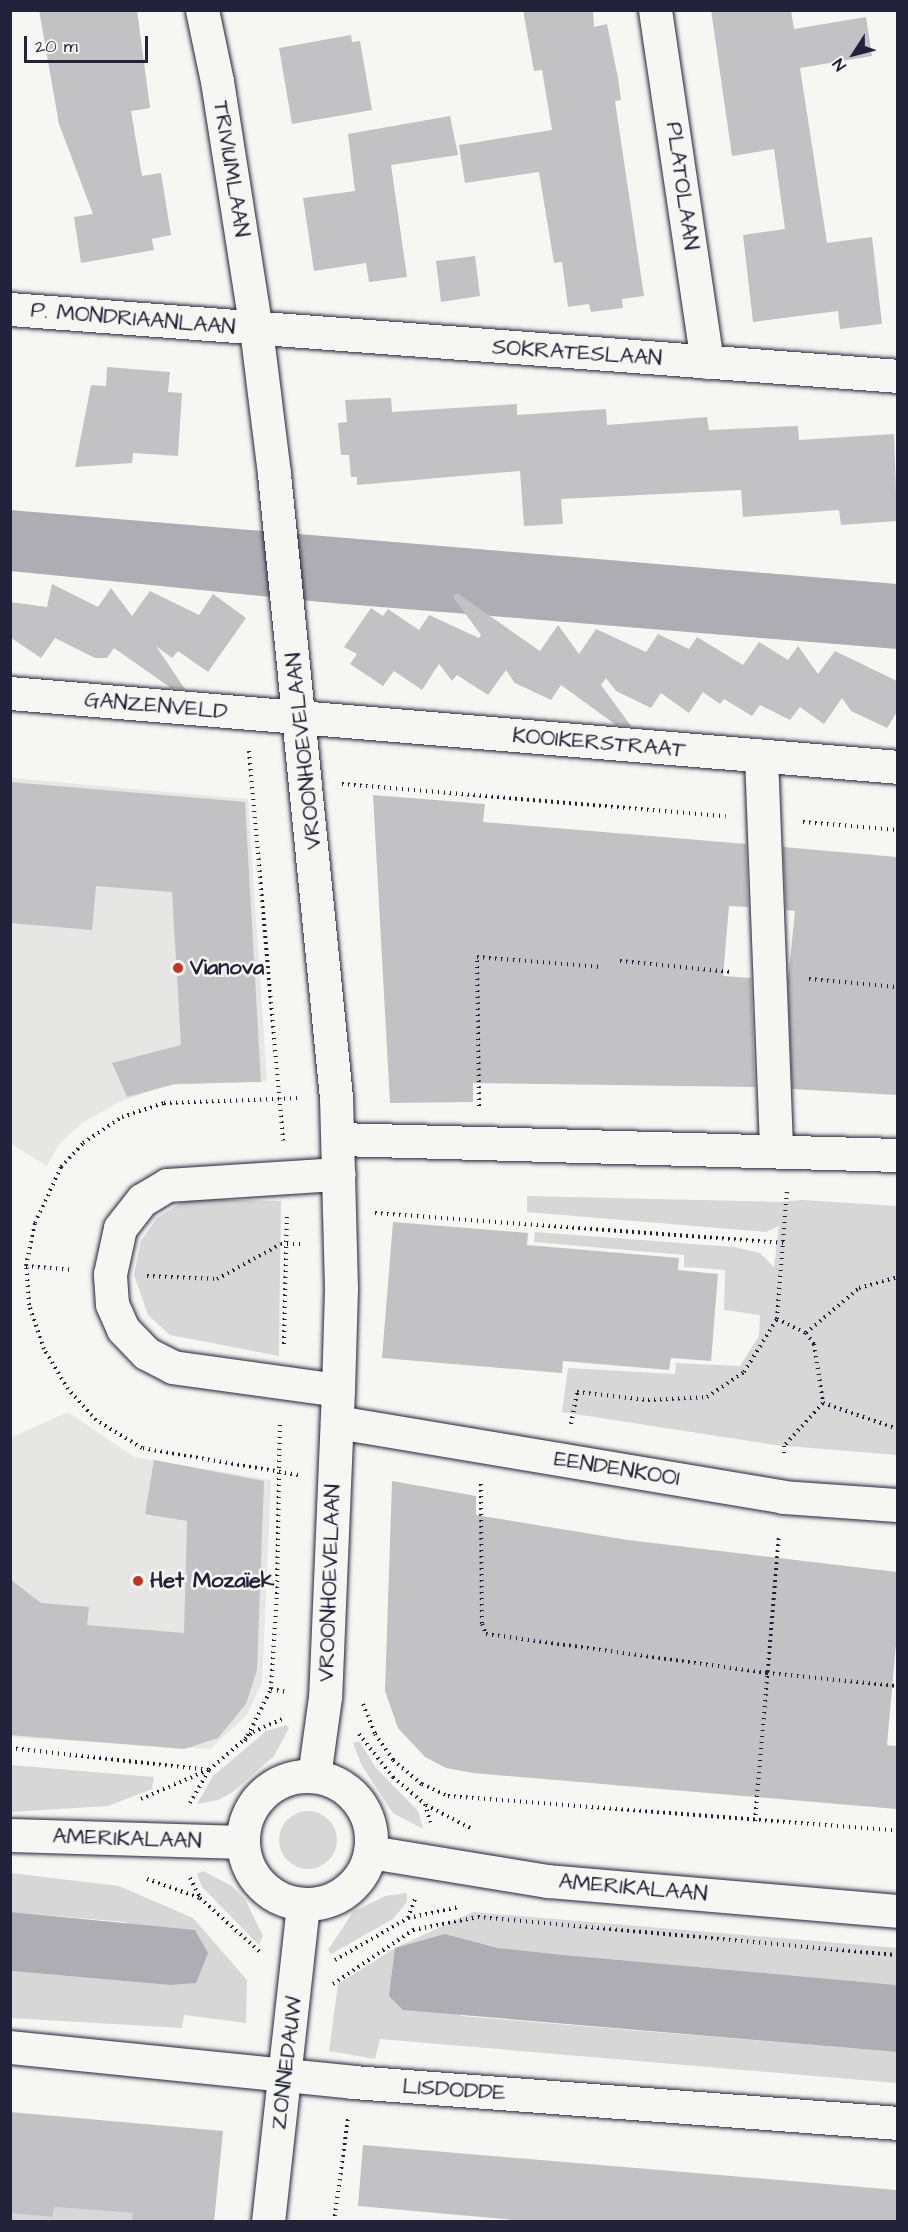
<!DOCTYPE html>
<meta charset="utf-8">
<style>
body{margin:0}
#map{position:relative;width:908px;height:2232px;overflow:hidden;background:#f6f6f2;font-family:"Architects Daughter",sans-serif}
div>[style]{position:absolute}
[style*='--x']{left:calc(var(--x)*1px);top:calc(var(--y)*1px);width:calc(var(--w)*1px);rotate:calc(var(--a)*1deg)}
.built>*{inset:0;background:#e6e6e4}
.green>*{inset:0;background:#d7d7d7}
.round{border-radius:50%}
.water>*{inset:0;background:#adadb3}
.building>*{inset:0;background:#c2c2c4}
.path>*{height:4px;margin-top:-2px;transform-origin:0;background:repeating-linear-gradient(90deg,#22223b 0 1.5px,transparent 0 6px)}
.roads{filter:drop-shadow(0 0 2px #22223b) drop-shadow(0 0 2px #22223b)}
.minor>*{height:33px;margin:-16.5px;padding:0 16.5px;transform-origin:16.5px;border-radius:16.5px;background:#f6f6f2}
.minor>.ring{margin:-16.5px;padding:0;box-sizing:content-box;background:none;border:33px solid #f6f6f2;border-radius:50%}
.dots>*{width:16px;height:16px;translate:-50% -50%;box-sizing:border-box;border:3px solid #f6f6f2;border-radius:50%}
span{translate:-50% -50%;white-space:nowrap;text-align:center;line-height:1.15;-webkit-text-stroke:5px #f6f6f2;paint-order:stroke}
.street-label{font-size:22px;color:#22223b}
.poi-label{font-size:22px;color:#22223b;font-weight:700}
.left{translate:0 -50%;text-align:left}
.frame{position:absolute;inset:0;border:12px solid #22223b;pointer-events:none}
.north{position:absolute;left:824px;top:24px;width:60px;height:60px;-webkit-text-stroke:4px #f6f6f2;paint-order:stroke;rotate:234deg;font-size:16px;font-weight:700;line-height:24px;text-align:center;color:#22223b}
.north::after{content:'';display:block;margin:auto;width:21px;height:27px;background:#22223b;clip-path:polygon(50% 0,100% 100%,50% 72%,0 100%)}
.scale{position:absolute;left:24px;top:36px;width:124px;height:27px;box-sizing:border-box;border:3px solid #22223b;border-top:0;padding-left:8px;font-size:18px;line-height:21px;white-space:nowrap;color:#22223b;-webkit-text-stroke:4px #f6f6f2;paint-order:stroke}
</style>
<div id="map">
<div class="built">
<i style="clip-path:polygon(10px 778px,248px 799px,267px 1081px,168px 1085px,121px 1101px,82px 1123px,60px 1143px,47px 1166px,11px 1144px)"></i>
<i style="clip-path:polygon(68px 1412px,134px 1457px,271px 1480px,262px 1682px,247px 1715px,210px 1749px,11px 1737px,10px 1438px)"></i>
</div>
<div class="green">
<i style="clip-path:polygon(527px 1196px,780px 1202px,802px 1200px,897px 1206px,897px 1455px,775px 1445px,562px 1412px,568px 1368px,675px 1374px,676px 1363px,740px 1366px,759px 1336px,760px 1315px,724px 1310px,725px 1270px,684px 1267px,684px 1255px,534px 1242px,535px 1232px,734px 1247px,760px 1253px,774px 1267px,779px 1226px,766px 1232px,527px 1212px)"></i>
<i style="clip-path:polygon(187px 1199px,281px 1201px,279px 1356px,170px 1335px,148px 1315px,134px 1275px,141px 1241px,157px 1218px)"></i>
<i style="clip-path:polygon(286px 1725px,289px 1728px,274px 1756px,233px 1792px,218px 1800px,197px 1804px,213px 1776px,266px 1731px)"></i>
<i style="clip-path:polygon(359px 1741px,376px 1768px,418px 1811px,423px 1829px,393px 1813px,362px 1766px,353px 1743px)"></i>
<i style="clip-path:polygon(11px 1765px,154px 1777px,152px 1789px,108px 1806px,11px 1812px)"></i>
<i class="round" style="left:279px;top:1811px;width:58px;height:58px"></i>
<i style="clip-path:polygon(203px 1871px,232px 1886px,245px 1899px,263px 1936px,259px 1945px,202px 1887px,197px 1874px)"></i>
<i style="clip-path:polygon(11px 1873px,119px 1886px,193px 1918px,247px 1980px,246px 2023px,184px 2015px,182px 2028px,11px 2018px,10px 1971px,170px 1985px,125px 1922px,11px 1912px)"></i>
<i style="clip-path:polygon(407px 1893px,407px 1902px,393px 1919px,331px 1954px,328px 1950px,353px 1912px,385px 1896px)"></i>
<i style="clip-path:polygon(473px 1912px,897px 1948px,897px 1985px,564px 1955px,498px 1948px,445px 1934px,461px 2016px,897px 2052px,897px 2083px,380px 2039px,375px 2059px,329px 2051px,338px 1984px,395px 1948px)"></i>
<i style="clip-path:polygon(54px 2207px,134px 2213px,133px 2221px,11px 2222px,10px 2213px,53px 2216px)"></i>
</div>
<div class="water">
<i style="clip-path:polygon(10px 510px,897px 584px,897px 649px,332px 603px,11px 571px)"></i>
<i style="clip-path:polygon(11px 1912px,195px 1930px,208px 1953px,196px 1983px,170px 1985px,11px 1971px)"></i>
<i style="clip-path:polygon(445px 1934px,498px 1948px,564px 1955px,897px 1985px,897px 2052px,403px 2010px,389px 1996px,395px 1948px)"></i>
</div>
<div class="building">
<i style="clip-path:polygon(39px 10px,137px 10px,150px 108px,131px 111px,142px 176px,161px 173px,171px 235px,152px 239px,154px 250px,81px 263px,74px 217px,93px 214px,59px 124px)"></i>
<i style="clip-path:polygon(523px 10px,593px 10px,594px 27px,607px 24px,618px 78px,621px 100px,615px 101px,644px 296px,622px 299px,623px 308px,591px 312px,589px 304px,568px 307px,562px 262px,554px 263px,539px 172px,465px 183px,459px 145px,552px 130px,542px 70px,534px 71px)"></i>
<i style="clip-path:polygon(711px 10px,791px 10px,794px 29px,866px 17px,872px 56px,800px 68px,827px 243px,872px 237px,882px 324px,840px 329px,838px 311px,753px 322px,743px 235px,785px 229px,774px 149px,732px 156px)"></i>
<i style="clip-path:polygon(351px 35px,352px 42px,360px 41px,372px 110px,292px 124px,279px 48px)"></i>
<i style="clip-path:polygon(450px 116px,458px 155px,391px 165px,407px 277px,369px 282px,366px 263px,314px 271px,303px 198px,355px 191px,348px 134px)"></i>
<i style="clip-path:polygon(475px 256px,480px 296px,441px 302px,436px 261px)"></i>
<i style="clip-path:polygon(107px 367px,170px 372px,168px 392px,182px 393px,178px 456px,133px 453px,132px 463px,75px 467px,91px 385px,106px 386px)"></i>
<i style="clip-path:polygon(391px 398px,392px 412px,517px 404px,517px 415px,606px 409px,607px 425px,707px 417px,709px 430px,798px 426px,799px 440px,894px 434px,897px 521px,841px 525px,839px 510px,743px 517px,741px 490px,561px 499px,563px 524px,524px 526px,520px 471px,357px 485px,357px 477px,351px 477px,349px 455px,341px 455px,338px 423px,347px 422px,345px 400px)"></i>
<i style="clip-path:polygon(52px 584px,98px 607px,111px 588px,132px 616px,150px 591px,199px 615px,213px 594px,246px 618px,208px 672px,178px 651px,172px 658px,156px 646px,185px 689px,171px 688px,114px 648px,107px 658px,95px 658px,55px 638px,41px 658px,10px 637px,10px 602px,47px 607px)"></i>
<i style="clip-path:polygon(457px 593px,540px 651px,558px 625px,579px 654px,596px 629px,646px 652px,658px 634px,689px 649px,697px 637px,743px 665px,759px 642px,788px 660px,798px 646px,818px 674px,835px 651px,897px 681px,897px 712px,887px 728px,851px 711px,842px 698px,824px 724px,800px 707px,790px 720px,760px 705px,752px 716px,724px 699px,720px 704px,703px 692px,689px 713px,661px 693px,651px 708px,616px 691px,606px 678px,601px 685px,631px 726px,616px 725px,561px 685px,551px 700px,515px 683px,506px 670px,488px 695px,457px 675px,452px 681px,439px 664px,422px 690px,394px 671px,383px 686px,350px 664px,357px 654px,344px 647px,371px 608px,383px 616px,388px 609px,419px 630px,429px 615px,479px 638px,481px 635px,453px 597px)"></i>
<i style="clip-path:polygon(10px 782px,245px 802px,261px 1082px,175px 1084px,127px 1097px,112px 1063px,181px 1045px,172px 892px,96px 886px,92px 930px,10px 923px)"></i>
<i style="clip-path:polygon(373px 795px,485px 804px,483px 822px,746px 844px,748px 907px,729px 906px,723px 976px,751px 978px,755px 1087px,473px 1083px,473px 1102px,390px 1103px)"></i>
<i style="clip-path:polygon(783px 847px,897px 857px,897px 1095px,792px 1089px,788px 981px,795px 911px,786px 910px)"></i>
<i style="clip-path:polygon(393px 1222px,528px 1233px,527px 1245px,679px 1258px,678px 1270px,718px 1274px,711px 1361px,671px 1358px,669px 1370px,563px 1361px,562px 1373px,382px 1358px)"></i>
<i style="clip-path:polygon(154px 1460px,264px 1481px,257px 1670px,246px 1704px,218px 1738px,184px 1749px,10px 1735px,10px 1579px,41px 1603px,89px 1607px,87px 1625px,184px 1633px,187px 1521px,145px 1514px)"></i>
<i style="clip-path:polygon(392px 1481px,476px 1496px,476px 1515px,628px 1540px,897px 1572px,897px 1633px,887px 1745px,897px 1746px,897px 1809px,473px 1773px,446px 1768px,425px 1757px,398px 1728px,385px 1691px)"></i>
<i style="clip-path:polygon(10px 2112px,223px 2131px,214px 2222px,132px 2222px,133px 2213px,54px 2207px,53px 2217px,10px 2213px)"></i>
<i style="clip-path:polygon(363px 2145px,897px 2190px,897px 2222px,537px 2222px,358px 2206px)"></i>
</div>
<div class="path">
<i style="--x:249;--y:751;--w:391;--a:85"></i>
<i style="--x:342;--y:784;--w:385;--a:4.8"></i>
<i style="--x:803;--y:822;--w:95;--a:4.8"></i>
<i style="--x:620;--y:961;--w:113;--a:5.6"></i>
<i style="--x:809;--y:979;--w:89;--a:5.1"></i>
<i style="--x:479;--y:1106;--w:149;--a:-90.8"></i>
<i style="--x:477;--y:957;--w:123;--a:4.6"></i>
<i style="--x:375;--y:1213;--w:410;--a:4.2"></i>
<i style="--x:26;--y:1266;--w:47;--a:4.9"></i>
<i style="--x:147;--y:1276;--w:70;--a:2.5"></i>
<i style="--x:217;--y:1279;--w:73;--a:-28.7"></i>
<i style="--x:281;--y:1244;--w:23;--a:0"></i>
<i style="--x:777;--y:1319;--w:32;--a:26"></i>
<i style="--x:806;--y:1333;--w:14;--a:54"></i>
<i style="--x:814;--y:1344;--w:60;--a:81.3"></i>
<i style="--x:823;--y:1403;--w:58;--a:132.2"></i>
<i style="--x:784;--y:1446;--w:12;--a:90"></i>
<i style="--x:806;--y:1333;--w:70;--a:-40.3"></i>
<i style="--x:859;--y:1288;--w:41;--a:-15.8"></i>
<i style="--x:284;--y:1344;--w:130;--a:-88.7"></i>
<i style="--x:823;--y:1403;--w:79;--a:19.1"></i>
<i style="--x:571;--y:1424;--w:33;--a:-79"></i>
<i style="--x:577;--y:1392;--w:71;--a:6.4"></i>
<i style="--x:648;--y:1400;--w:59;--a:-2.9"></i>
<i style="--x:707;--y:1397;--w:45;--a:-34"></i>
<i style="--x:744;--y:1372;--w:62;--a:-58.1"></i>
<i style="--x:777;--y:1319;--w:131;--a:-85.6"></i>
<i style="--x:298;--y:1475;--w:158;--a:-170.2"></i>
<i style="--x:142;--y:1448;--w:54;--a:-148.7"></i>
<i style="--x:96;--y:1420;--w:42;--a:-132.1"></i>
<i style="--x:68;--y:1389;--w:47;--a:-121"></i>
<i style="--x:44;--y:1349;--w:46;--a:-108.8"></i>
<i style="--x:29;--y:1305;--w:39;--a:-94"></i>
<i style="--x:26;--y:1266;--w:44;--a:-78.2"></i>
<i style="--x:35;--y:1223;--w:62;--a:-65.1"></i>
<i style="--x:61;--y:1167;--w:33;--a:-47"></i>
<i style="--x:83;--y:1143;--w:47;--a:-33.7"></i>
<i style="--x:122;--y:1117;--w:44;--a:-18.4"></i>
<i style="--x:164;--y:1103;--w:136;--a:-2.1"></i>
<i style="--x:481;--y:1484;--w:140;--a:89.6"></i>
<i style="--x:482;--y:1624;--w:11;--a:68"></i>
<i style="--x:486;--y:1634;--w:284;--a:7.9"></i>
<i style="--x:767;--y:1673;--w:132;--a:5.7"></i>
<i style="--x:271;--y:1689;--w:16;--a:11"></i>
<i style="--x:363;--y:1704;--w:32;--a:68"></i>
<i style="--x:375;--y:1734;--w:32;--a:55"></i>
<i style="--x:393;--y:1760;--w:38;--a:40"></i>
<i style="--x:422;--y:1784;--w:29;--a:25"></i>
<i style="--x:448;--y:1796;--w:451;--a:4.4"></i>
<i style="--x:359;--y:1734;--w:55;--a:51.7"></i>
<i style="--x:393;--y:1777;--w:42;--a:40.2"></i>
<i style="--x:425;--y:1804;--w:19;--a:74"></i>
<i style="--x:245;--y:1741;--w:58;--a:-63.4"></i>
<i style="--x:271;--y:1689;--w:95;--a:-86.4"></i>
<i style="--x:277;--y:1594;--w:173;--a:-89"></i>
<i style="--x:10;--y:1748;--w:200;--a:6.3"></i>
<i style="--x:141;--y:1799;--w:73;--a:-23.4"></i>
<i style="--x:190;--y:1803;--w:38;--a:-60"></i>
<i style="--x:209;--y:1770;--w:58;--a:-40.8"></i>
<i style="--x:253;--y:1732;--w:34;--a:-24"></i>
<i style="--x:426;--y:1805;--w:52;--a:27.6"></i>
<i style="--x:755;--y:1821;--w:287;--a:-85.2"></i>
<i style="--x:190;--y:1878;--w:22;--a:63"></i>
<i style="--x:200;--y:1898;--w:81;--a:42"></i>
<i style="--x:147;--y:1879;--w:56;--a:19.7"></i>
<i style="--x:408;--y:1918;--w:20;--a:-70"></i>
<i style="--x:335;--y:1960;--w:84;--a:-29.9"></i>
<i style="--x:408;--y:1918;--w:52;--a:-12.2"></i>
<i style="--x:333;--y:1984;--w:97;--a:-34"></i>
<i style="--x:413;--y:1930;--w:66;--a:-11.3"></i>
<i style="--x:478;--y:1917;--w:422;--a:5.2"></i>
<i style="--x:334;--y:2222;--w:105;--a:-82.3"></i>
</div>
<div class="roads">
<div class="minor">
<i style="--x:202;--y:10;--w:73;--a:78.1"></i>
<i style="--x:217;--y:81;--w:251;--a:81.1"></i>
<i style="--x:256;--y:329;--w:146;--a:82.9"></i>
<i style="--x:274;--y:474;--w:626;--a:84.32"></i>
<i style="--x:336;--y:1097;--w:192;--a:88.5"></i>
<i style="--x:341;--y:1289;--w:101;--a:91.7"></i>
<i style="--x:338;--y:1390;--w:307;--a:92.4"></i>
<i style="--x:325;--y:1697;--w:80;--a:97.9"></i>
<i style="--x:655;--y:10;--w:356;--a:81.6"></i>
<i style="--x:10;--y:309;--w:891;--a:4.31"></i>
<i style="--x:10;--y:693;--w:891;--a:4.76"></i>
<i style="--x:761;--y:756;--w:393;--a:87.8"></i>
<i style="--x:339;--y:1139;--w:559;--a:1.64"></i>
<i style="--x:338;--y:1390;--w:167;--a:-172.1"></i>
<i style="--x:173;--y:1367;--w:30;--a:-153"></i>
<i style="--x:146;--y:1353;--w:33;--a:-134"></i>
<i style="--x:123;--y:1329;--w:27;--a:-114"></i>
<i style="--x:112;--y:1304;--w:30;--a:-94"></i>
<i style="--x:110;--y:1274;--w:47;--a:-77.7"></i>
<i style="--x:120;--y:1228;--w:36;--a:-52"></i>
<i style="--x:142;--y:1200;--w:29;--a:-31"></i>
<i style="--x:167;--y:1185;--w:172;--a:-3.7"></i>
<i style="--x:337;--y:1422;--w:452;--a:9.5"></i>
<i style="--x:783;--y:1497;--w:115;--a:4"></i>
<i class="ring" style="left:243px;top:1776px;width:95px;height:95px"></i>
<i style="--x:10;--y:1835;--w:233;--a:1.7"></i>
<i style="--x:370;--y:1852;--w:180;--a:9.3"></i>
<i style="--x:548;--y:1881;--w:351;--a:4.9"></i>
<i style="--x:10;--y:2047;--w:345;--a:5.8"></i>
<i style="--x:353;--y:2082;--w:547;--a:4.3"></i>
<i style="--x:268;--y:2222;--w:320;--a:-83.7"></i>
</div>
</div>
<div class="dots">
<i style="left:178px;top:968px;background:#c8321e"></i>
<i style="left:138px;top:1581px;background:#c8321e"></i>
</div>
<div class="street-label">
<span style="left:231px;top:169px;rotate:81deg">TRIVIUMLAAN</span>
<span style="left:682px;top:186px;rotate:82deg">PLATOLAAN</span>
<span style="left:133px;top:319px;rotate:5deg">P. MONDRIAANLAAN</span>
<span style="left:577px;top:353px;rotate:4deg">SOKRATESLAAN</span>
<span style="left:156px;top:706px;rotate:5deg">GANZENVELD</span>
<span style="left:599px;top:743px;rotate:5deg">KOOIKERSTRAAT</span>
<span style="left:304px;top:751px;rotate:-96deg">VROONHOEVELAAN</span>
<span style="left:617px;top:1469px;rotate:9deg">EENDENKOOI</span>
<span style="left:330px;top:1583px;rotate:-88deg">VROONHOEVELAAN</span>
<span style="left:127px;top:1839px;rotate:2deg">AMERIKALAAN</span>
<span style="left:633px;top:1888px;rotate:5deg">AMERIKALAAN</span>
<span style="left:287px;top:2063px;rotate:-83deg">ZONNEDAUW</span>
<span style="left:454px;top:2090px;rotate:4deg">LISDODDE</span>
</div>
<div class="poi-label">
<span class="left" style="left:190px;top:968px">Vianova</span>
<span class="left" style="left:150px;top:1581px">Het Mozaïek</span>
</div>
<div class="frame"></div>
<div class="north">N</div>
<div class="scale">20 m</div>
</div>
